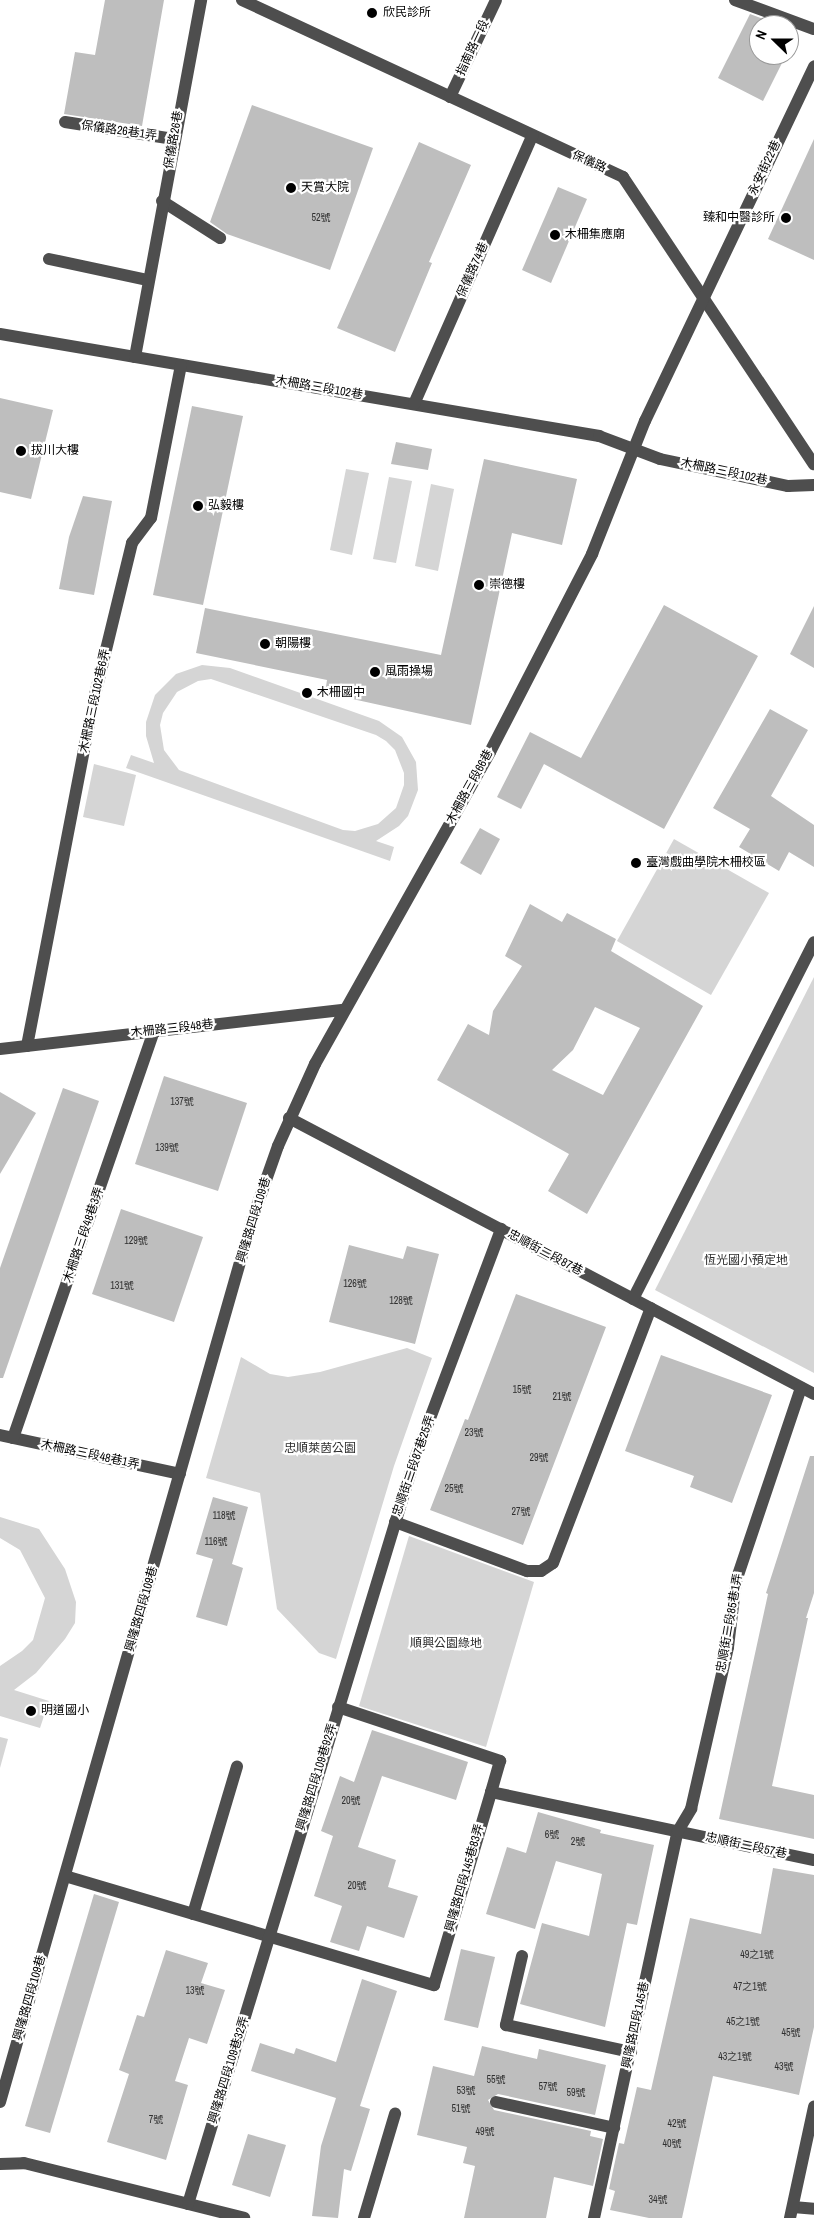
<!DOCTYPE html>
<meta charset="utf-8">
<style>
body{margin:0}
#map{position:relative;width:814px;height:2218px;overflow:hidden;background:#fff;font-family:"Archivo Narrow","Noto Sans TC",sans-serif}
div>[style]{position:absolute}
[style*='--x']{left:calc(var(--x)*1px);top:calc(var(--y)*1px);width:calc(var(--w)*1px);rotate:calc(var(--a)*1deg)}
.green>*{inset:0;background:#d5d5d5}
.building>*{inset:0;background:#bebebe}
.minor>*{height:12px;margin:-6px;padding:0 6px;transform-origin:6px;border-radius:6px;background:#4e4e4e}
.dots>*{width:14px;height:14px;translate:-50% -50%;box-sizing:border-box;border:2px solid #fff;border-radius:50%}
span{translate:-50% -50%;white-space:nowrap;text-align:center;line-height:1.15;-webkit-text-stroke:4.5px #fff;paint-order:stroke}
.number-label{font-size:10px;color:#303030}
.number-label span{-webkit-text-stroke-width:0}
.poi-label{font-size:12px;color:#000}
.left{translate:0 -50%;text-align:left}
.right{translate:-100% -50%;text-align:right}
.street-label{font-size:12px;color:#000}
.park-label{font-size:12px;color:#2c2c2c}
.north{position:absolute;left:749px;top:15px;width:50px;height:50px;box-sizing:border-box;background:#fff;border:1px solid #999;border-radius:50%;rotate:292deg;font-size:14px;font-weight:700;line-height:20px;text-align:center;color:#000}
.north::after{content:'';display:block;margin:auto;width:18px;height:22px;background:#000;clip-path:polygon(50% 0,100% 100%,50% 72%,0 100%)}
</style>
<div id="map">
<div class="green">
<i style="clip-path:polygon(346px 469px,369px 473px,352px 555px,330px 550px)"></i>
<i style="clip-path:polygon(389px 477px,412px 481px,396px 563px,373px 559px)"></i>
<i style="clip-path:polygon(431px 484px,454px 489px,438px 571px,415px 566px)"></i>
<i style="clip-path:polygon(evenodd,202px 665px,230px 668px,379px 721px,402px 737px,416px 762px,418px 790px,408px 816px,399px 826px,376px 841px,394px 847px,390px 861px,126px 768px,131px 755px,154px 763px,146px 736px,146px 722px,155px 695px,176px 674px,202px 665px,211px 679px,376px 735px,386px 741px,395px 750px,404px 773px,404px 785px,396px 808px,378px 824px,355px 831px,343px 830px,179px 770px,164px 750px,160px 725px,163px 713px,177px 692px,198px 681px,211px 679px)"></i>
<i style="clip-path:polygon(94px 764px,136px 775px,124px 826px,83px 817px)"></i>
<i style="clip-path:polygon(674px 839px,769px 893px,711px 995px,617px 941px)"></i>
<i style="clip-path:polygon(814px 977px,814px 1373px,655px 1290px)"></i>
<i style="clip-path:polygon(407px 1348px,432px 1358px,394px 1466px,336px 1659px,319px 1653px,277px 1609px,260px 1493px,206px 1478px,241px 1357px,270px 1374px,288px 1377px,320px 1372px)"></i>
<i style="clip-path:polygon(0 1517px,39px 1529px,65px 1569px,76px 1602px,75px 1623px,65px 1639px,36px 1673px,14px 1690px,49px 1701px,40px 1728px,0 1716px,0 1666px,22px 1651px,33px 1640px,45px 1598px,20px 1550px,0 1538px)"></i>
<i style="clip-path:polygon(409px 1536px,534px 1582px,486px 1747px,359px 1706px)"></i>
<i style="clip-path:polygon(0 1737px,8px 1739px,0 1768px)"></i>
</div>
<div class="building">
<i style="clip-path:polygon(105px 0,164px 0,142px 126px,64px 114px,75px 52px,95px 55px)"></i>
<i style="clip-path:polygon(750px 14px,780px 25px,759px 25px,759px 55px,786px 55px,763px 101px,718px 78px)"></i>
<i style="clip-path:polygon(789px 29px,797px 33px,789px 48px)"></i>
<i style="clip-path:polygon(252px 105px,373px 148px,330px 270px,227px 234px,210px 222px)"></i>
<i style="clip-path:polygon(814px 139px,814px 260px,768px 239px)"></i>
<i style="clip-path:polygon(419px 142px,471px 165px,429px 262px,432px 263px,395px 352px,337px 328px)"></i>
<i style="clip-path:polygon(558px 187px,587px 199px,551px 283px,522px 270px)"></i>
<i style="clip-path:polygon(0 398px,53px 410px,31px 499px,0 492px)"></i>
<i style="clip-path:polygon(192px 406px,243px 416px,203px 605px,153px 595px)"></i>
<i style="clip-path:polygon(396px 442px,432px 449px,428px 470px,391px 464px)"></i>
<i style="clip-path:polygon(484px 459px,577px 479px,562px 545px,512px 533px,471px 725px,325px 693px,327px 680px,196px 653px,205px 608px,441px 655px)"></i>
<i style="clip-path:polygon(83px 496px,112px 501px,94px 595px,59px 589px,69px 537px)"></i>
<i style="clip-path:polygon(664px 605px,758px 656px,664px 829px,544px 764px,521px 809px,497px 797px,530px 732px,581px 758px)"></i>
<i style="clip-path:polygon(814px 606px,814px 668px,790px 654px)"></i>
<i style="clip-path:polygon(770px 709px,808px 730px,771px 796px,814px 825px,814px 867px,789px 852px,779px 871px,739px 847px,750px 829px,713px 808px)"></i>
<i style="clip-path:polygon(480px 828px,500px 839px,481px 875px,460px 863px)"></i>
<i style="clip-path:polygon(evenodd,530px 904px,562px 922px,567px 913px,616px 939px,611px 951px,703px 1006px,587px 1214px,548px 1191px,569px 1154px,437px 1080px,468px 1024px,489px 1035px,493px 1011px,522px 966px,505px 956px,530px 904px,595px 1007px,640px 1028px,603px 1095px,552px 1070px,573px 1050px,595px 1007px)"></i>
<i style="clip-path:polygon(164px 1076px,247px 1103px,218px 1191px,135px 1164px)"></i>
<i style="clip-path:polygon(63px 1088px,99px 1101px,3px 1378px,0 1378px,0 1268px)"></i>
<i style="clip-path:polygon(0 1092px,36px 1113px,0 1174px)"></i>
<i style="clip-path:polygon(121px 1209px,203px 1237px,174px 1322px,92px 1294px)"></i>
<i style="clip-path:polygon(349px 1245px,403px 1259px,407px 1246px,439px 1254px,415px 1344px,329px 1322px)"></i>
<i style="clip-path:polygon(516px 1294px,606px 1327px,523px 1545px,430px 1510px,465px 1419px,468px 1420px)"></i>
<i style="clip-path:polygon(661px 1355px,772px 1395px,732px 1503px,690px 1487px,694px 1476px,625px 1451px)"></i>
<i style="clip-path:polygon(810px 1456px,814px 1456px,814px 1593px,806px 1618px,808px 1618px,772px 1786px,814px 1795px,814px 1839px,719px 1819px,768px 1594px,766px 1593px)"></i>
<i style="clip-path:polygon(213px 1497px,248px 1507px,232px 1564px,243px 1568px,227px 1626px,196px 1617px,213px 1559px,196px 1554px)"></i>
<i style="clip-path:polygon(372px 1730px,468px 1762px,456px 1800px,382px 1776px,358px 1847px,396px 1860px,388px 1887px,418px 1896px,404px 1938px,367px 1926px,359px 1951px,330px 1942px,342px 1906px,314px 1896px,333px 1836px,321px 1831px,340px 1776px,354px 1782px)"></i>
<i style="clip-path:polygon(538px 1812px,601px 1830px,600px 1833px,654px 1845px,637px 1925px,627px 1923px,605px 2027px,520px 2004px,542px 1923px,589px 1936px,602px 1874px,556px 1861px,535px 1929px,486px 1914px,507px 1847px,526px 1853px)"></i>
<i style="clip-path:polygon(773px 1868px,814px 1875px,814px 2027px,799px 2095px,713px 2076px,682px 2218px,649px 2218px,610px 2210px,615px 2191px,609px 2189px,619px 2143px,624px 2144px,637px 2087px,651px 2090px,690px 1918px,761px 1934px)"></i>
<i style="clip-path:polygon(94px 1894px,119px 1902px,50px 2133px,25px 2126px)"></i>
<i style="clip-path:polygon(461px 1949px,495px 1957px,478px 2028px,444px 2020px)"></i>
<i style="clip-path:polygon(166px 1950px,208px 1963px,201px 1983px,225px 1990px,207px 2044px,189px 2038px,175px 2081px,188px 2085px,166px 2160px,107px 2142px,129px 2074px,119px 2070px,137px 2015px,144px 2017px)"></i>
<i style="clip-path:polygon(362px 1979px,397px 1991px,360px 2106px,370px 2109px,351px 2171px,344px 2169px,338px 2218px,312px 2216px,321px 2146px,336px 2098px,251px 2071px,260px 2043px,294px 2054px,296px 2048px,336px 2062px)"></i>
<i style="clip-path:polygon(482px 2046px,537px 2059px,539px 2049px,606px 2065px,595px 2115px,498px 2094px,488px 2100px,494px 2110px,591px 2131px,590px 2136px,603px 2139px,593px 2186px,554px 2177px,546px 2218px,464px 2218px,475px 2166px,463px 2163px,467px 2147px,417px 2135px,433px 2066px,474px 2076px)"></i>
<i style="clip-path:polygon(248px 2134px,286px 2145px,270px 2197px,232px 2185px)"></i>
</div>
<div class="minor">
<i style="--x:242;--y:0;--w:420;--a:24.9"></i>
<i style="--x:623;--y:177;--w:345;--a:56.4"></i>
<i style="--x:735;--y:0;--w:84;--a:20.2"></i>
<i style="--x:450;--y:97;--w:107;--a:-64.6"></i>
<i style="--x:65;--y:122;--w:110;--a:8.9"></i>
<i style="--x:162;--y:201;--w:69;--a:32.5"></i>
<i style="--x:49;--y:259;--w:100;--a:12.1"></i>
<i style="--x:0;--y:334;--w:608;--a:9.66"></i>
<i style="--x:599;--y:436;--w:65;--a:20.7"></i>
<i style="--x:660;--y:459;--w:131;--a:11.9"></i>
<i style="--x:788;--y:486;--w:26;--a:-2"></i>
<i style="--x:135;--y:357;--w:363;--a:-79.5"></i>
<i style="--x:414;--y:404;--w:293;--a:-66.2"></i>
<i style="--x:27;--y:1046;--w:353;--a:-79.1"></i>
<i style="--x:94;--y:699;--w:161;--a:-76.3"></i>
<i style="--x:132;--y:543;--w:31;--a:-53"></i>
<i style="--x:151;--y:518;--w:156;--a:-78.9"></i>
<i style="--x:0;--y:1049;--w:346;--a:-6.5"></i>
<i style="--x:289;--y:1118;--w:593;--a:27.73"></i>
<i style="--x:633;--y:1299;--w:400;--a:-63.1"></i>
<i style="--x:0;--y:1435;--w:184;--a:12.2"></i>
<i style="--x:13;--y:1438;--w:431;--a:-70.9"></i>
<i style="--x:395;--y:1522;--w:141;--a:20.4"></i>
<i style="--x:527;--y:1571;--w:14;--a:0"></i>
<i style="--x:541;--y:1571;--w:14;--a:-34"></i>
<i style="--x:553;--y:1563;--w:273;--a:-69"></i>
<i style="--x:338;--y:1707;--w:171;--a:18.4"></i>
<i style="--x:500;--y:1761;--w:32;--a:106"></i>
<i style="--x:65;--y:1876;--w:385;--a:16.5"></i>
<i style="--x:434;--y:1985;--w:201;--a:-73.5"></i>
<i style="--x:491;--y:1792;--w:330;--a:11.9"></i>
<i style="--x:193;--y:1914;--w:154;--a:-73.4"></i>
<i style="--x:522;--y:1956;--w:71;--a:103.1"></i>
<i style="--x:506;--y:2025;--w:128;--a:12.2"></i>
<i style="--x:0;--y:2102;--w:920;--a:-74.05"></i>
<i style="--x:253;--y:1217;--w:75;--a:-70.6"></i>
<i style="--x:278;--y:1146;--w:90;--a:-65.7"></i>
<i style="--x:315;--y:1064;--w:358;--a:-60.7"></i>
<i style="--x:490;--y:752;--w:223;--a:-62.7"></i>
<i style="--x:592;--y:554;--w:143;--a:-68.3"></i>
<i style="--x:645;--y:421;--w:393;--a:-64.5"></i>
<i style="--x:496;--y:2102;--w:121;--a:12.4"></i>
<i style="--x:0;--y:2164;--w:24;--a:-2"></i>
<i style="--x:24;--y:2163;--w:227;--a:14"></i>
<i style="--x:188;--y:2204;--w:777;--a:-73.08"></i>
<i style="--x:414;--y:1461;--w:248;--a:-69.4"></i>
<i style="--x:793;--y:2207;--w:21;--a:5"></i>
<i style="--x:364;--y:2218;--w:109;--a:-73.4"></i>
<i style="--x:594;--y:2218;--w:396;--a:-77.8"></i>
<i style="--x:678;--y:1831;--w:26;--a:-59"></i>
<i style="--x:691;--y:1809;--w:166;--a:-77.1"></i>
<i style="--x:728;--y:1647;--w:66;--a:-83.1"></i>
<i style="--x:736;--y:1581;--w:204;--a:-71.4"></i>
<i style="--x:790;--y:2218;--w:114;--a:-77.8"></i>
</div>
<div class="dots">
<i style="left:372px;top:13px;background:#000"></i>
<i style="left:291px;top:188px;background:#000"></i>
<i style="left:786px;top:218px;background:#000"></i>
<i style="left:555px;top:235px;background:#000"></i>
<i style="left:21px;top:451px;background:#000"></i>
<i style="left:198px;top:506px;background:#000"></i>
<i style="left:479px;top:585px;background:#000"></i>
<i style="left:265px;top:644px;background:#000"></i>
<i style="left:375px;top:672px;background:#000"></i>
<i style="left:307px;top:693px;background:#000"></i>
<i style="left:636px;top:863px;background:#000"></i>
<i style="left:31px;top:1711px;background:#000"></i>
</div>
<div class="number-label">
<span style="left:321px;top:218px">52號</span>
<span style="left:182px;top:1102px">137號</span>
<span style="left:167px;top:1148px">139號</span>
<span style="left:136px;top:1241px">129號</span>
<span style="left:355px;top:1284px">126號</span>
<span style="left:122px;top:1286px">131號</span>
<span style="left:401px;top:1301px">128號</span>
<span style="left:522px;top:1390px">15號</span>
<span style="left:562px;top:1397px">21號</span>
<span style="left:474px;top:1433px">23號</span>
<span style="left:539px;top:1458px">29號</span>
<span style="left:454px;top:1489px">25號</span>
<span style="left:521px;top:1512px">27號</span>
<span style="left:224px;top:1516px">118號</span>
<span style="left:216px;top:1542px">116號</span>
<span style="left:351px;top:1801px">20號</span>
<span style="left:552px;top:1835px">6號</span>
<span style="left:578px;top:1842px">2號</span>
<span style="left:357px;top:1886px">20號</span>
<span style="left:757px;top:1955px">49之1號</span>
<span style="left:750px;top:1987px">47之1號</span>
<span style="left:195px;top:1991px">13號</span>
<span style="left:743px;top:2022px">45之1號</span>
<span style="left:791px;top:2033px">45號</span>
<span style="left:735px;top:2057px">43之1號</span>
<span style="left:784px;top:2067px">43號</span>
<span style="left:496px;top:2080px">55號</span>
<span style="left:548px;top:2087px">57號</span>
<span style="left:466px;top:2091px">53號</span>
<span style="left:576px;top:2093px">59號</span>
<span style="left:461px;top:2109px">51號</span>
<span style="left:156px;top:2120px">7號</span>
<span style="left:677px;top:2124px">42號</span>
<span style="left:485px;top:2132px">49號</span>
<span style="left:672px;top:2144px">40號</span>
<span style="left:658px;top:2200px">34號</span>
</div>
<div class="poi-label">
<span class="left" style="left:383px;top:13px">欣民診所</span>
<span class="left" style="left:301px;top:188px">天賞大院</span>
<span class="right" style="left:775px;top:218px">臻和中醫診所</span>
<span class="left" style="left:565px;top:235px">木柵集應廟</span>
<span class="left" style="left:31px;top:451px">拔川大樓</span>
<span class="left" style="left:208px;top:506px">弘毅樓</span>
<span class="left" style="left:489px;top:585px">崇德樓</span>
<span class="left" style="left:275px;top:644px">朝陽樓</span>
<span class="left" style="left:385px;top:672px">風雨操場</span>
<span class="left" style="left:317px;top:693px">木柵國中</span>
<span class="left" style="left:646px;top:863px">臺灣戲曲學院木柵校區</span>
<span class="left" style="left:41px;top:1711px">明道國小</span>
</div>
<div class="street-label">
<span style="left:473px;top:48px;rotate:-65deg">指南路一段</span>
<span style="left:119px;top:131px;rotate:8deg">保儀路26巷1弄</span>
<span style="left:174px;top:140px;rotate:-80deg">保儀路26巷</span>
<span style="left:589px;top:162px;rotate:24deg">保儀路</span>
<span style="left:765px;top:168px;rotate:-65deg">永安街22巷</span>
<span style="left:473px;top:270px;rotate:-66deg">保儀路74巷</span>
<span style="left:319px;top:388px;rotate:10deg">木柵路三段102巷</span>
<span style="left:724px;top:472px;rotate:12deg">木柵路三段102巷</span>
<span style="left:95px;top:701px;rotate:-78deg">木柵路三段102巷6弄</span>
<span style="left:470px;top:787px;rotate:-61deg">木柵路三段66巷</span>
<span style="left:172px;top:1029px;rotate:-6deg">木柵路三段48巷</span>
<span style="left:254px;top:1220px;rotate:-73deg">興隆路四段109巷</span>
<span style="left:84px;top:1235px;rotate:-71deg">木柵路三段48巷3弄</span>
<span style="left:545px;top:1253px;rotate:28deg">忠順街二段87巷</span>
<span style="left:90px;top:1455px;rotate:12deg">木柵路三段48巷1弄</span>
<span style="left:414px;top:1466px;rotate:-71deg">忠順街二段87巷25弄</span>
<span style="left:142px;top:1609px;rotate:-74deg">興隆路四段109巷</span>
<span style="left:730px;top:1623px;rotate:-80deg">忠順街二段85巷1弄</span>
<span style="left:317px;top:1777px;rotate:-73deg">興隆路四段109巷92弄</span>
<span style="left:746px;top:1846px;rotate:12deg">忠順街二段57巷</span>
<span style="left:465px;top:1878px;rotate:-74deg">興隆路四段145巷83弄</span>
<span style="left:30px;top:1998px;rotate:-74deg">興隆路四段109巷</span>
<span style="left:636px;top:2025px;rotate:-78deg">興隆路四段145巷</span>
<span style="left:229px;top:2070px;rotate:-73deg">興隆路四段109巷32弄</span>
</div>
<div class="park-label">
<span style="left:746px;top:1261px">恆光國小預定地</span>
<span style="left:320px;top:1449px">忠順萊茵公園</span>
<span style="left:446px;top:1644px">順興公園綠地</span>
</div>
<div class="north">N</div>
</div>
